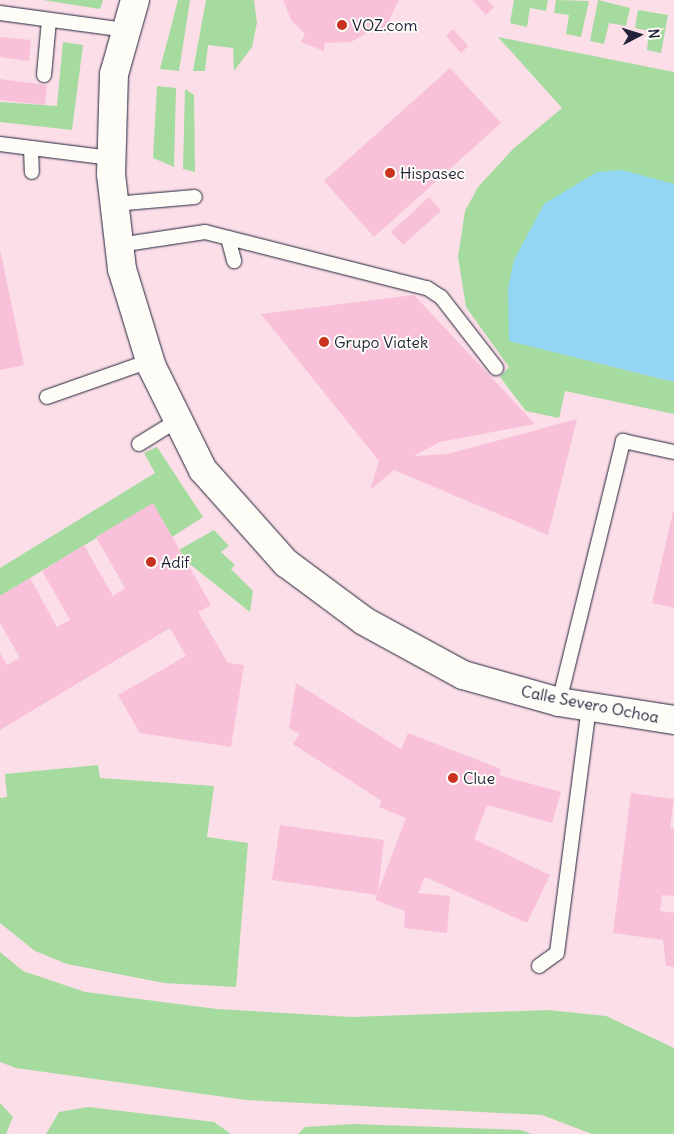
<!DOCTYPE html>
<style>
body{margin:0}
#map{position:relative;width:674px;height:1134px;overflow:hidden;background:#fceaee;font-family:Delius,sans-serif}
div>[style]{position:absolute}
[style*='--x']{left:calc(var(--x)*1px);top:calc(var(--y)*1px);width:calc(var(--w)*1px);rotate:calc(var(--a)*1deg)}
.built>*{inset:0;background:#fbdee8}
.green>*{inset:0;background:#a5db9e}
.water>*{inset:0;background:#92d6f4}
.building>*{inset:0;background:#f8c1d9}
.roads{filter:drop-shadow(0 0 1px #22223b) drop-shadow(0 0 1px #22223b)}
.service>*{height:14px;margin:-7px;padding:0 7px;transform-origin:7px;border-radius:7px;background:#fdfcf7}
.tertiary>*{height:28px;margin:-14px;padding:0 14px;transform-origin:14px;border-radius:14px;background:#fdfcf7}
.dots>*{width:14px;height:14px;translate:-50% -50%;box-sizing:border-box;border:2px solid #fdfcf7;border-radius:50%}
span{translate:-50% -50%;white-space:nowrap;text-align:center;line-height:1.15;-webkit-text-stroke:4px #fdfcf7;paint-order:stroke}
.poi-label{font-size:16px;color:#22223b}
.left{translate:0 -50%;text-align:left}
.street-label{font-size:16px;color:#22223b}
.north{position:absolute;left:614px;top:10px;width:50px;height:50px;-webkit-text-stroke:4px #fdfcf7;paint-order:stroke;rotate:85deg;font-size:14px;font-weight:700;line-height:20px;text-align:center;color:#22223b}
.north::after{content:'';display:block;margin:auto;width:18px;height:22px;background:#22223b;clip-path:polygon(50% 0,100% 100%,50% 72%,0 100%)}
</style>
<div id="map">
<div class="built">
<i style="clip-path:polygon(0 0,674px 0,674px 1134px,0 1134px)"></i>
</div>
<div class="green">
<i style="clip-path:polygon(43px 0,103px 0,100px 9px)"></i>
<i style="clip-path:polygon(178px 0,190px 0,179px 71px,160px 69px)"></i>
<i style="clip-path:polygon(206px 0,254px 0,257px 23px,252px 47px,234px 71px,233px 48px,208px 45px,205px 71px,193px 71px)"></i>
<i style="clip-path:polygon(514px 0,548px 0,546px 11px,530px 8px,527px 27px,510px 23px)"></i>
<i style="clip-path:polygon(556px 0,589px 1px,581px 37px,566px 34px,569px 15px,554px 13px)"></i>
<i style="clip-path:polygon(598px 0,630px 8px,626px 26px,609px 23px,604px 44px,590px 41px)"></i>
<i style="clip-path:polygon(638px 10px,668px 15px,661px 53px,647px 50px,649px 31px,635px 28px)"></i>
<i style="clip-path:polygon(498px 37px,674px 72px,674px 380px,538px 348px,674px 382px,674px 414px,565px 391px,559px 418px,526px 411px,500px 377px,509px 367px,466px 307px,458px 257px,465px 211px,478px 187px,513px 149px,562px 108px)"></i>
<i style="clip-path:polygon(63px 42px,83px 45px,72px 130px,0 122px,0 102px,57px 106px)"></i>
<i style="clip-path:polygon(157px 86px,176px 88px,174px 167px,153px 158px)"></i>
<i style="clip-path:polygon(185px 89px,194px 95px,195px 172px,183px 169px)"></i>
<i style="clip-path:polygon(157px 447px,203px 517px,172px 537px,153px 504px,0 596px,0 568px,155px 473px,144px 453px)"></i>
<i style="clip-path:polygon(214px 530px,229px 546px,221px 552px,235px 565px,231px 569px,253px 591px,250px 612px,186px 561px,179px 550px)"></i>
<i style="clip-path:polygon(98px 765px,100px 778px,214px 786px,207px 837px,248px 843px,236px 987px,164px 983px,67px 964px,35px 951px,0 923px,0 798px,7px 797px,5px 774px)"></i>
<i style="clip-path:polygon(0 952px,23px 971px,85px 992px,217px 1009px,352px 1017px,548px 1010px,606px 1016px,674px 1048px,674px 1134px,592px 1134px,542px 1115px,246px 1100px,16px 1068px,0 1062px)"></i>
<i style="clip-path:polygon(0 1103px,13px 1117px,6px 1134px,0 1134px)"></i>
<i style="clip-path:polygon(88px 1107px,214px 1122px,231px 1134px,46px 1134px,59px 1112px)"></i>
<i style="clip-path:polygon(353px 1124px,521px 1130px,532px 1134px,298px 1134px,305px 1127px)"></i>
</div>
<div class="water">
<i style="clip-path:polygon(622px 170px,674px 184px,674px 382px,509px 341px,508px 288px,514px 260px,544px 204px,597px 172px)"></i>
</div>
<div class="building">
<i style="clip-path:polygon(283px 0,399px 0,382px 34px,375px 28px,351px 42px,325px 43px,324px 51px,301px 42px,305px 34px,291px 20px)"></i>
<i style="clip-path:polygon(472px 0,487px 0,494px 7px,486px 15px)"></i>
<i style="clip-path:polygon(453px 29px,468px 46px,461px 53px,446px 36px)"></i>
<i style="clip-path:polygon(0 37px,31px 40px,29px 61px,0 57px)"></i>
<i style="clip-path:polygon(450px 68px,501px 123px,374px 237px,324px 181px)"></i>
<i style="clip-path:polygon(0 79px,47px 85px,45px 105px,0 100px)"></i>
<i style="clip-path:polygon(429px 197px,441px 211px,403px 245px,391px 232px)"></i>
<i style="clip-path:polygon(0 249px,24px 365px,0 370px)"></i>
<i style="clip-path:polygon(414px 295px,535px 424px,440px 442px,414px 456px,448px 454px,577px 419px,548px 535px,394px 470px,370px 490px,379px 461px,261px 314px)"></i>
<i style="clip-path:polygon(153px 503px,211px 605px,198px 612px,228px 663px,244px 665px,231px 747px,140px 733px,118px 695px,186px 656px,170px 628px,0 730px,0 652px,7px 665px,20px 658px,0 623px,0 596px,30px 578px,57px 627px,70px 620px,42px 571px,84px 545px,113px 596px,125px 588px,96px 537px)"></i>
<i style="clip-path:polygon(673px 512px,674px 512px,674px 608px,652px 603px)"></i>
<i style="clip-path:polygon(296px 683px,401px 749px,408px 733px,501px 769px,499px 775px,561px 792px,552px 823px,487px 805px,474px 839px,550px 875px,527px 923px,425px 877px,418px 893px,450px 896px,447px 933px,404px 928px,405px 911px,375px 900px,377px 895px,272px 880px,280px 825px,384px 840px,378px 892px,406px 818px,379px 807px,382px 801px,293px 744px,300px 734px,289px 728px)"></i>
<i style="clip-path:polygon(631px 793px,674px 799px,670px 828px,674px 829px,674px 896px,662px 895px,660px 911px,674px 913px,674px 967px,666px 966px,663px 940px,613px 933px)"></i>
</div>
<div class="roads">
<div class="service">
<i style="--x:0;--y:13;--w:126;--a:7.7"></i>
<i style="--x:44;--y:75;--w:55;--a:-84.8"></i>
<i style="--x:0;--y:144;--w:112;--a:7.2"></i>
<i style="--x:31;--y:148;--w:24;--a:88"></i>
<i style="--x:114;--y:204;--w:81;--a:-4.9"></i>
<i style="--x:228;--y:238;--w:24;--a:75"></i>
<i style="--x:119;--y:245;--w:87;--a:-8.6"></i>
<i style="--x:205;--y:232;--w:229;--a:14.2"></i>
<i style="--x:427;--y:288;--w:17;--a:33"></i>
<i style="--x:441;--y:297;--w:90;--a:52.2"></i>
<i style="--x:47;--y:397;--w:109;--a:-19.3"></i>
<i style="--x:139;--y:444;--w:46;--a:-31.6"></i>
<i style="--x:559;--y:702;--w:269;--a:-76.2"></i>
<i style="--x:623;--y:441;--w:52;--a:12.2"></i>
<i style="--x:539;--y:966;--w:22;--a:-36"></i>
<i style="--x:557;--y:953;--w:249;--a:-82.6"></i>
</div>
<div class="tertiary">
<i style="--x:135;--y:0;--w:77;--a:105.8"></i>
<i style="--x:114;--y:74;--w:100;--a:91.7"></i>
<i style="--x:111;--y:174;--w:96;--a:83.4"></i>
<i style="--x:122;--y:269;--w:102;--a:73"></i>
<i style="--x:152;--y:367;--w:115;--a:63.7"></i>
<i style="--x:203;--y:470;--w:125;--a:48.3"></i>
<i style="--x:286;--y:563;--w:97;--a:36.6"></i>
<i style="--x:364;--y:621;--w:113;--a:28.6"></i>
<i style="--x:463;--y:675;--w:100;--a:15.7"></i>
<i style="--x:559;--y:702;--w:116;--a:8.9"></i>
</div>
</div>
<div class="dots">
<i style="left:342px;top:25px;background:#c8321e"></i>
<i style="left:390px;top:173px;background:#c8321e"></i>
<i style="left:324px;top:342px;background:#c8321e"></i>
<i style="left:151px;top:562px;background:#c8321e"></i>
<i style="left:453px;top:778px;background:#c8321e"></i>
</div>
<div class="poi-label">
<span class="left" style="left:352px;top:25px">VOZ.com</span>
<span class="left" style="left:400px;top:173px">Hispasec</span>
<span class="left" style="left:334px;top:342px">Grupo Viatek</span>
<span class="left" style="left:161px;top:562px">Adif</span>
<span class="left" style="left:463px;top:778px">Clue</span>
</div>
<div class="street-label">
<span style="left:590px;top:704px;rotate:11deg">Calle Severo Ochoa</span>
</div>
<div class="north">N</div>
</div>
